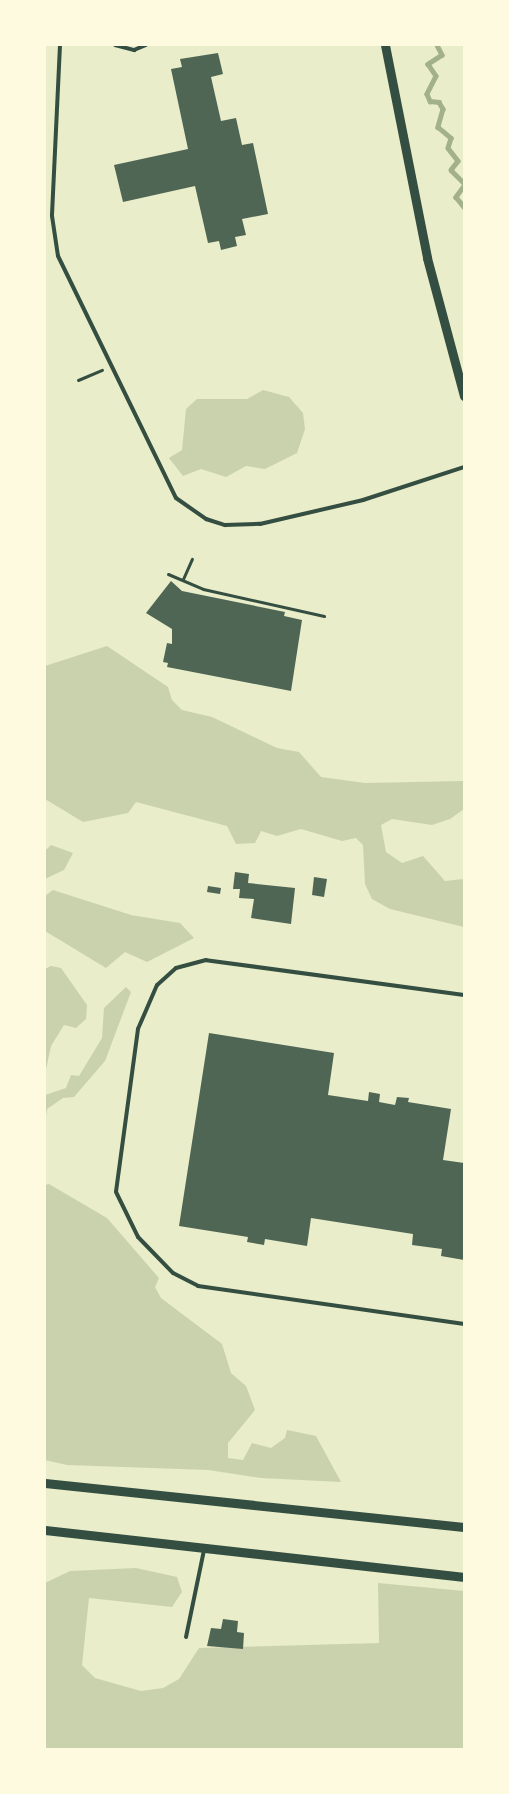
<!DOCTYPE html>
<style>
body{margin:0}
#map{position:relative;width:509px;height:1794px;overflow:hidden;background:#e9edc9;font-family:Jost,sans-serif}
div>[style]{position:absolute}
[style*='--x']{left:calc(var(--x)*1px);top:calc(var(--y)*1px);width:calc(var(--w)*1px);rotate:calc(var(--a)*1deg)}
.green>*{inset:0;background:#cad2ad}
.stream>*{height:4.5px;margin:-2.25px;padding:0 2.25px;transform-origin:2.25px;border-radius:2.25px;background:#a3b18a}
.building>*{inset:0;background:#4f6655}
.path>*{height:3px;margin:-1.5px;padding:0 1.5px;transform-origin:1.5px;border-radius:1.5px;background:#344e41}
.service>*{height:4px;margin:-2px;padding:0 2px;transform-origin:2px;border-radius:2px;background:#344e41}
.tertiary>*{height:9px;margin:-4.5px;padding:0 4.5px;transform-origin:4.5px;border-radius:4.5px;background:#344e41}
span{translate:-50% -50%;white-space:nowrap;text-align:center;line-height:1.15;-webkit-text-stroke:5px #fefae0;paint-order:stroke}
.frame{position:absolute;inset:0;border:46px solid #fefae0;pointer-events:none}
</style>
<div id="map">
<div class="green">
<i style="clip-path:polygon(263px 390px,289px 397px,303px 413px,305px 429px,297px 453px,265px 469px,246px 466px,226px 477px,201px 469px,183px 476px,169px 458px,182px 450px,186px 409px,197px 399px,247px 399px)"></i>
<i style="clip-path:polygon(107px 646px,168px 687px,172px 700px,182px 710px,212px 717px,277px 748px,299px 752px,321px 777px,365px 783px,464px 781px,464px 809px,450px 819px,432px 825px,392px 819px,381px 825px,386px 852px,402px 863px,423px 856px,445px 881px,464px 879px,464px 927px,390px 909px,372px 899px,365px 884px,363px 845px,356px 838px,342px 841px,301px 829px,277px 836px,261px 831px,255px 843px,236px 844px,227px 826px,136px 802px,128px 813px,83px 822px,45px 799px,45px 666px)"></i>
<i style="clip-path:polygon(51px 845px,73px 853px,64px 870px,45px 879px,45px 851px)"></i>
<i style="clip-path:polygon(53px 890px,131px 915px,180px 923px,194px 938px,147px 962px,125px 952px,106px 968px,45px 931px,45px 896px)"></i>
<i style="clip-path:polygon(51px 966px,61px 968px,87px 1005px,86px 1019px,76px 1028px,64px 1025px,51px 1046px,45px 1074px,45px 969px)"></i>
<i style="clip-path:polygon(126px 987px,131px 992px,105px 1061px,74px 1097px,63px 1098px,47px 1109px,45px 1123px,45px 1095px,66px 1088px,71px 1075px,79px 1076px,102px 1038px,104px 1008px)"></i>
<i style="clip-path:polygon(49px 1184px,107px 1218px,159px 1278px,155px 1287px,161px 1298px,222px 1344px,231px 1373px,246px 1386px,255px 1410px,228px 1443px,228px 1458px,243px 1460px,252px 1443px,271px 1448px,285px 1438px,287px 1430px,316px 1436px,341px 1482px,261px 1478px,208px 1470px,67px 1465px,45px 1460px,45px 1185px)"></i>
<i style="clip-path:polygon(136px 1568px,177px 1577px,182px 1592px,172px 1607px,89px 1598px,82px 1665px,95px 1678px,141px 1691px,163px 1688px,179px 1679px,199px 1648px,379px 1643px,378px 1583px,464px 1591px,464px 1749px,45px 1749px,45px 1583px,70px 1571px)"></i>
</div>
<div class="stream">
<i style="--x:437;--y:45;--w:11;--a:63"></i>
<i style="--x:442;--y:55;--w:17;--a:147"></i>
<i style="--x:428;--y:64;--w:14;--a:56"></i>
<i style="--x:436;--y:76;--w:20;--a:117"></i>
<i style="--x:427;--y:94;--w:8;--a:67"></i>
<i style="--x:430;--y:101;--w:9;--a:6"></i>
<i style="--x:439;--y:102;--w:8;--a:60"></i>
<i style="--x:443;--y:109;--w:19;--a:106"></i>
<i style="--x:438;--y:127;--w:17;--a:40"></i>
<i style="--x:451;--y:138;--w:10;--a:107"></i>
<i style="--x:448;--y:148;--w:16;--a:52"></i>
<i style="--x:458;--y:161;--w:11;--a:128"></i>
<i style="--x:451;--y:170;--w:18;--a:45"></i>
<i style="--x:464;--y:186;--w:14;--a:126"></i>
<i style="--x:456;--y:197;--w:13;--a:51"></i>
</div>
<div class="building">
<i style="clip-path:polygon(218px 53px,223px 74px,211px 77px,221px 121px,236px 118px,242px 145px,253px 143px,268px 214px,242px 219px,246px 235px,235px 237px,237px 246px,221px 250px,219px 241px,208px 243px,195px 186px,123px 202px,114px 165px,188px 149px,171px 69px,182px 67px,180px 59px)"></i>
<i style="clip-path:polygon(171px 581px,182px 591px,285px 612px,284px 616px,302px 620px,291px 691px,167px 667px,168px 663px,163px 662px,167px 643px,172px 644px,172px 629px,146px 613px)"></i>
<i style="clip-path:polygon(235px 872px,249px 874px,248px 883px,295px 888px,291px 924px,251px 918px,254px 899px,239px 898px,240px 889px,233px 889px)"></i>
<i style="clip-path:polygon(314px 877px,327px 879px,324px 897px,312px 895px)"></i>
<i style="clip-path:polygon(208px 886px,221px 888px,220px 894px,207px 892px)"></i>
<i style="clip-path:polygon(209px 1033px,334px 1053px,328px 1095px,368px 1101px,369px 1092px,380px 1094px,379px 1102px,395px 1105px,397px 1097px,409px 1098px,408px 1102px,451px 1109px,443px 1160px,464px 1163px,464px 1260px,441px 1256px,442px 1249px,412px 1245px,413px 1234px,311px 1218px,307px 1246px,265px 1239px,264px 1245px,247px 1242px,248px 1237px,179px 1226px)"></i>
<i style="clip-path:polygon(223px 1619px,238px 1621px,237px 1632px,244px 1633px,243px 1649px,207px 1646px,211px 1628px,221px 1629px)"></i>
</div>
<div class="path">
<i style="--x:78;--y:380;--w:26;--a:-23"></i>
<i style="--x:168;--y:574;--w:38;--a:23"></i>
<i style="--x:203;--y:589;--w:124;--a:12.6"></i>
<i style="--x:183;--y:579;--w:22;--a:-66"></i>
</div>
<div class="service">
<i style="--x:60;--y:45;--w:171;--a:92.7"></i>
<i style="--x:52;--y:216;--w:40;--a:81.5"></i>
<i style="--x:58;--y:256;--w:269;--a:64"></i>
<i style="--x:176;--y:498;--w:37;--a:35"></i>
<i style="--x:206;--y:519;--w:20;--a:18"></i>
<i style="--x:225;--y:525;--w:35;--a:-2"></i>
<i style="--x:260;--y:524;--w:106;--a:-13.1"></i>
<i style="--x:363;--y:500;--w:106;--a:-18.1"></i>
<i style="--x:115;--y:45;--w:20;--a:15"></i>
<i style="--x:134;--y:50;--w:13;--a:-23"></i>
<i style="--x:464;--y:995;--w:260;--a:-172.3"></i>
<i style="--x:206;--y:960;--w:31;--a:165"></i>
<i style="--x:176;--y:968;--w:25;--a:138"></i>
<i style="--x:157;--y:985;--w:48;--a:113.4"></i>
<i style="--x:138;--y:1029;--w:164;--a:97.7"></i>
<i style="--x:116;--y:1192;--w:50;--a:63.9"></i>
<i style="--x:138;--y:1237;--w:50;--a:45.8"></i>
<i style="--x:173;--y:1273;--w:28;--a:27"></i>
<i style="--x:198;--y:1286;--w:269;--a:8.1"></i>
<i style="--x:186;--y:1637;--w:89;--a:-78.3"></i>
</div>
<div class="tertiary">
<i style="--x:385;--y:45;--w:217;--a:78.8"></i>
<i style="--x:427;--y:258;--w:143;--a:75"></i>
<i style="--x:45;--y:1483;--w:421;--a:6"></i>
<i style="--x:45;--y:1530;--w:422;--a:6.4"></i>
</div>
<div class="frame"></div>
</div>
